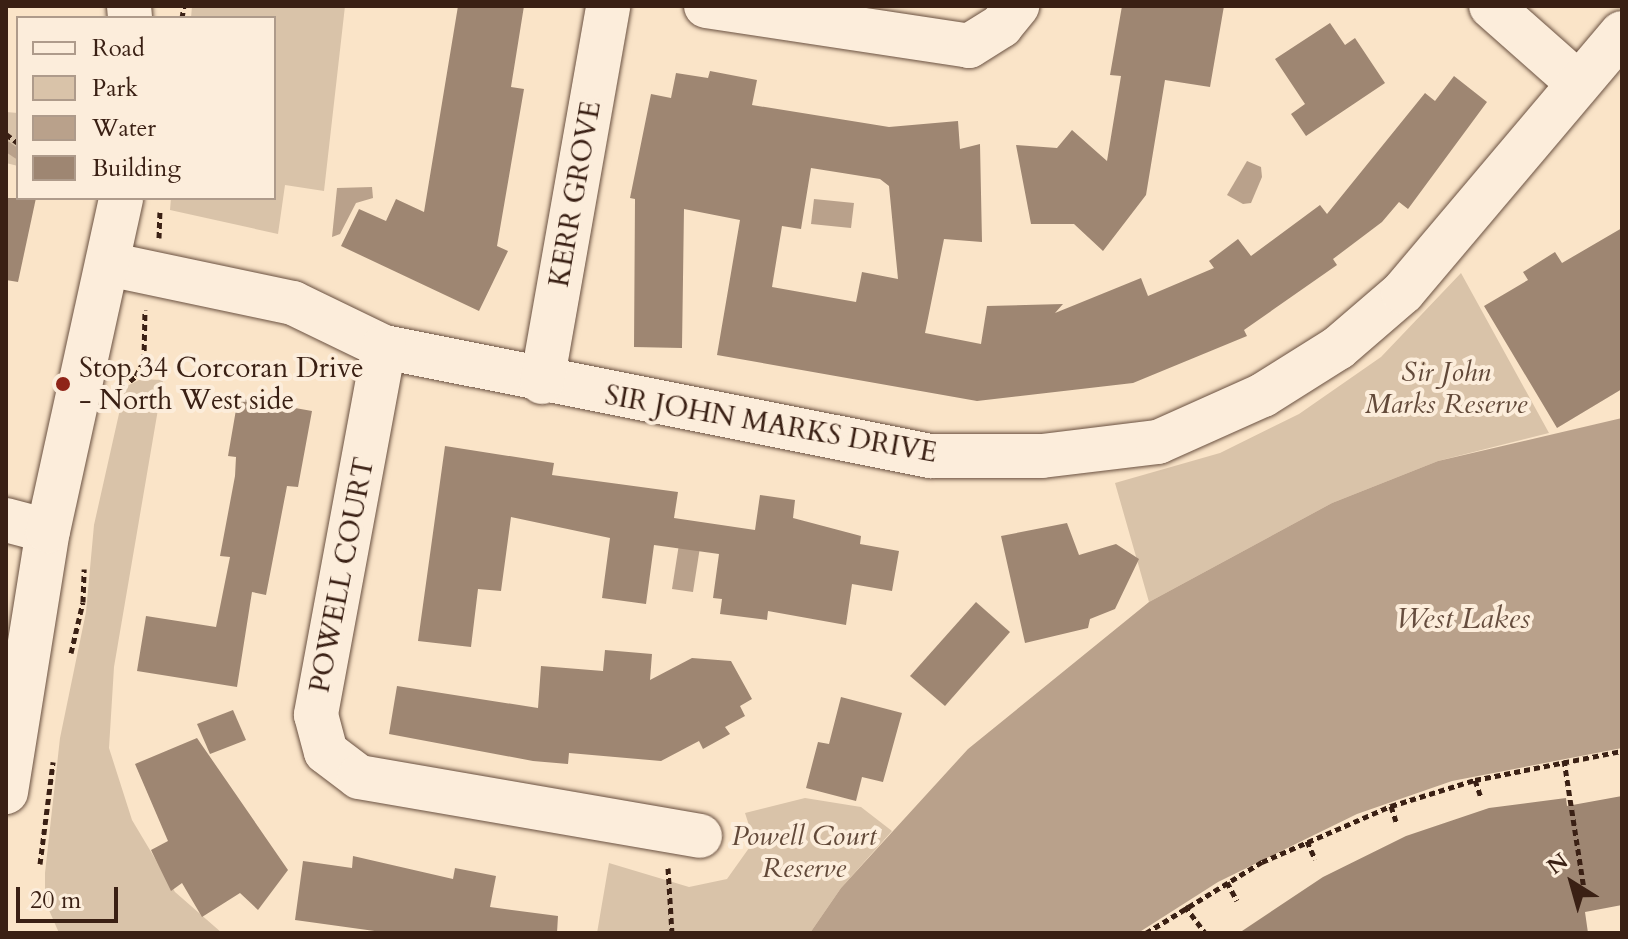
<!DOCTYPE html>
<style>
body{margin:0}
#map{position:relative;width:1628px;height:939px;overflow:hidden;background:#fae4c8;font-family:Cardo,serif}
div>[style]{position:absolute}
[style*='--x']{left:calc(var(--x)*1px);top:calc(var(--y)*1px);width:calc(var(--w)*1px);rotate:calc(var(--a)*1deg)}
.green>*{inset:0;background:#d9c3a9}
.water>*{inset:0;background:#b9a18b}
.stream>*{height:10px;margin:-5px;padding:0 5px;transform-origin:5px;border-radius:5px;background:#b9a18b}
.building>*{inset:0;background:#9e8672}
.path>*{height:5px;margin-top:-2.5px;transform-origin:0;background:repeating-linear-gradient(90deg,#3a2014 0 6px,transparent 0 10px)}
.roads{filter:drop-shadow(0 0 2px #6a5141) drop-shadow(0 0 2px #6a5141)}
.minor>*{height:44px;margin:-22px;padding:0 22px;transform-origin:22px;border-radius:22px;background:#fceddb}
.dots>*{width:22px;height:22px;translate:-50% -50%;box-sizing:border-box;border:4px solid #fceddb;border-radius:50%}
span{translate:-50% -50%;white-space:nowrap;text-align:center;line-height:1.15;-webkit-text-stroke:8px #fceddb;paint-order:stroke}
.street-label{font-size:28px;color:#3a2014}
.poi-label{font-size:28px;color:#3a2014}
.left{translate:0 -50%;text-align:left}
.park-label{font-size:28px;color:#624939;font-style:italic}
.water-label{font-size:30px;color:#664d3e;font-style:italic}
.frame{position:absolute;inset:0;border:8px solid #3a2014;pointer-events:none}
.legend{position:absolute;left:16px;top:16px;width:260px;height:184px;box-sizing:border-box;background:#fceddb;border:2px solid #ae9b8b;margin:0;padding:10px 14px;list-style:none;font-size:24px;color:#3a2014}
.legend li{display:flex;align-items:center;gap:16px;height:40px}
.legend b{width:40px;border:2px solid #ae9b8b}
.north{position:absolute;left:1532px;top:843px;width:80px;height:80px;-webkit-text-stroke:6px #fceddb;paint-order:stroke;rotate:323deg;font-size:22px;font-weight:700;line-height:32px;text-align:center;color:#3a2014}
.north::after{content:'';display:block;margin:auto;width:28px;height:36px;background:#3a2014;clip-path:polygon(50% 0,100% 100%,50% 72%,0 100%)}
.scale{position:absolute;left:16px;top:887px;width:102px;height:36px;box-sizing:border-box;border:4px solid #3a2014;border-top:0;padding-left:10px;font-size:24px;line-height:28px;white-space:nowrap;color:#3a2014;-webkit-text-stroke:6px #fceddb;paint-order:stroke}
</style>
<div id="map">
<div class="green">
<i style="clip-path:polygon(192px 6px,345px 6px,324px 191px,285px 185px,278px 234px,170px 210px,171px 198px,274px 198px,274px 18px,191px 18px)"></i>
<i style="clip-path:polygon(6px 112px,18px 113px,18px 166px,6px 163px)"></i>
<i style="clip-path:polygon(1461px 273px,1549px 433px,1438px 461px,1332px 503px,1149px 602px,1115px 483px,1220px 453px,1299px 414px,1381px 357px)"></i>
<i style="clip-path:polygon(141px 379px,163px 380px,114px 667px,109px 748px,132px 820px,175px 892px,222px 933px,59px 933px,45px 901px,45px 873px,60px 738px,86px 612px,94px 525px,125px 387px)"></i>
<i style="clip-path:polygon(805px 798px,861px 807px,892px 831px,841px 888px,810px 933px,597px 933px,609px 863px,689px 887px,727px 879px,754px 841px,745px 813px)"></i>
</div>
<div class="water">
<i style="clip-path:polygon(1247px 161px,1261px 167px,1262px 177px,1251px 203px,1243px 204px,1227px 195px)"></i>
<i style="clip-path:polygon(372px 187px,373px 198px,356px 203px,340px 234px,332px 237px,337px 188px)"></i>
<i style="clip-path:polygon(814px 199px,854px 203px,851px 228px,811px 224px)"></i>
<i style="clip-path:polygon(1622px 418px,1622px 748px,1452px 781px,1357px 814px,1218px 882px,1138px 933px,810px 933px,841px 888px,968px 749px,1149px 602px,1332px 503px,1438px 461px)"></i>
<i style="clip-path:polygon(679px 544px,700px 547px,693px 592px,672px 589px)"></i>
</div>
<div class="stream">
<i style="--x:6;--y:146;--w:14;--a:34"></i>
</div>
<div class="building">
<i style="clip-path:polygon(458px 6px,524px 6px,511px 87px,524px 89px,497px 246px,508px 251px,479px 311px,341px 246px,359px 209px,386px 221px,396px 199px,424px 212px)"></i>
<i style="clip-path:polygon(1122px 6px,1224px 6px,1210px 87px,1165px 80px,1146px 195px,1103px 251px,1074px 224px,1031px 224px,1016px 145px,1057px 148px,1072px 130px,1107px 161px,1121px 76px,1110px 75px)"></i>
<i style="clip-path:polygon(1330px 23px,1345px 45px,1355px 38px,1385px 83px,1306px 136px,1291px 114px,1305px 104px,1275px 59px)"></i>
<i style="clip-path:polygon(evenodd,710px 71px,757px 80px,752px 105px,889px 127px,958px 121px,960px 149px,980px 144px,982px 242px,944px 239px,925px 333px,981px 344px,987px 306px,1063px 304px,1055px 313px,1141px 278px,1148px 296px,1214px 268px,1209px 261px,1238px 239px,1251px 256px,1320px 205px,1327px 214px,1425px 93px,1435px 101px,1454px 76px,1487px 102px,1408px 209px,1399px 202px,1382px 222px,1333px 259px,1337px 265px,1244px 330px,1247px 336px,1133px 383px,977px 401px,717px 355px,740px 220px,684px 209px,682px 348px,634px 347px,635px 199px,630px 198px,651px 94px,671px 98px,676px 73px,708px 78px,710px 71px,811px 168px,880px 179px,889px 186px,898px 279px,862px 272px,856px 302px,772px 287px,782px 226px,801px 229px,811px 168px)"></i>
<i style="clip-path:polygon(6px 198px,36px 198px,18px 282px,6px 280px)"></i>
<i style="clip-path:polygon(1622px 228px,1622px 389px,1557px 428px,1484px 306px,1528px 280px,1523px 272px,1555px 252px,1562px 263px)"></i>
<i style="clip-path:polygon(238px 398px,312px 411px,298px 487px,287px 486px,266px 595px,252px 592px,237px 687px,137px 671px,146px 616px,216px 627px,230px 557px,220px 556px,235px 476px,236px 457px,228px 456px)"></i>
<i style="clip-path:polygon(445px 446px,554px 463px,552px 475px,678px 492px,674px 518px,755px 530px,760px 495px,795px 500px,793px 518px,861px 536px,860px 544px,899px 551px,892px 591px,852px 584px,846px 625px,768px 611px,767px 620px,720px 614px,722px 599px,713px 598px,719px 554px,654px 545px,646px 604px,602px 598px,610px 538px,511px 517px,501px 591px,478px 589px,471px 647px,418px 641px)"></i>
<i style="clip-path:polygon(1067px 523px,1079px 555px,1116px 544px,1139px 559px,1115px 609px,1090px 619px,1088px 628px,1025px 643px,1001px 536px)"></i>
<i style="clip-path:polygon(976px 602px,1010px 632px,945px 706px,910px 676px)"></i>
<i style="clip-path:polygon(605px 650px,652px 654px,650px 680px,692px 658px,731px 661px,752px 699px,740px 706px,745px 716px,725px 727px,730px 734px,703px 749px,699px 741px,661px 761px,569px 753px,568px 764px,533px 761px,389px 734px,397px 686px,538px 708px,541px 666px,603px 671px)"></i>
<i style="clip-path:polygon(841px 697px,902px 713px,883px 782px,862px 777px,856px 801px,806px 788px,818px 742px,829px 744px)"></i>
<i style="clip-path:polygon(233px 710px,246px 740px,210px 754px,197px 724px)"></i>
<i style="clip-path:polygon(197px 738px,288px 870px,258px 910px,240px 893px,202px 917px,182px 883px,171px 891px,151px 850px,168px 841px,135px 764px)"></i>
<i style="clip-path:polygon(1622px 796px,1622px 905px,1585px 912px,1588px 933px,1239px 933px,1323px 877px,1406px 836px,1489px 808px,1566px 798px,1567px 806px)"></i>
<i style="clip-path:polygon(353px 856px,453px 879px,455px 868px,496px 876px,490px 907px,558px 916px,557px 933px,389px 933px,295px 920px,303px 861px,352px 868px)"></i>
</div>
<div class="path">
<i style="--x:182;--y:18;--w:12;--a:-81"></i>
<i style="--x:6;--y:134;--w:15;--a:37"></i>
<i style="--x:159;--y:238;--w:26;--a:-88"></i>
<i style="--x:122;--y:387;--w:18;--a:-38"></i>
<i style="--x:136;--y:376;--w:18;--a:-63"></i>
<i style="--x:144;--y:360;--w:50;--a:-88.9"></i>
<i style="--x:71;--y:653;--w:52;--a:-76.8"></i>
<i style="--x:83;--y:602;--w:33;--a:-88"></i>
<i style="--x:1564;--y:760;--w:131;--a:81.2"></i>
<i style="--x:1475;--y:780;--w:18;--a:71"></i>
<i style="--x:1391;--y:806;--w:19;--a:72"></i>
<i style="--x:1307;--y:841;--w:20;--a:66"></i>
<i style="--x:40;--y:864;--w:103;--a:-82.7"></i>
<i style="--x:668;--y:868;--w:65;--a:86.5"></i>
<i style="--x:1227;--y:882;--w:21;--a:62"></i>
<i style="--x:1185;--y:906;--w:34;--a:53"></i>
<i style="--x:1146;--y:933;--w:136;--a:-31.5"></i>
<i style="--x:1262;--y:862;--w:141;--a:-23.5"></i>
<i style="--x:1391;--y:806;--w:88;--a:-17.2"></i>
<i style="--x:1475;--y:780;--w:150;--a:-11.2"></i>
</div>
<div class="roads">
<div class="minor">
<i style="--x:129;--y:6;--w:12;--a:85"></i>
<i style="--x:706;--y:6;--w:266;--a:8.6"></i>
<i style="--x:969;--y:46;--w:38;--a:-32"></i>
<i style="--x:1001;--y:26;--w:26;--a:-51"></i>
<i style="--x:1491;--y:6;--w:116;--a:41.5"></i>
<i style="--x:108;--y:264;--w:189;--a:11.9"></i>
<i style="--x:293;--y:303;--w:101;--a:25.8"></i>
<i style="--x:384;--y:347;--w:557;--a:11.29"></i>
<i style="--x:930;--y:456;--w:112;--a:0"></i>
<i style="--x:1042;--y:456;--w:117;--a:-6.9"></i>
<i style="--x:1158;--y:442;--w:115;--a:-24.1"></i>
<i style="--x:1263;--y:395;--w:89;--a:-32.1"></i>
<i style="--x:1338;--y:348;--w:86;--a:-40.7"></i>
<i style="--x:1403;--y:292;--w:339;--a:-49.8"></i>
<i style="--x:384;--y:347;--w:374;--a:100.5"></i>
<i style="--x:316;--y:715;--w:38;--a:75"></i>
<i style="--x:326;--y:752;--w:41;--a:37.1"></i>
<i style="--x:359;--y:777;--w:346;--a:9.8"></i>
<i style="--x:542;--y:382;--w:382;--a:-80"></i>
<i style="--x:6;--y:520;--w:43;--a:14.7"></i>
<i style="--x:6;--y:792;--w:264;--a:-80.9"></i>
<i style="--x:48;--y:531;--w:341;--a:-77.6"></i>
</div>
</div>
<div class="dots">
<i style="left:63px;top:384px;background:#8f2418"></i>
</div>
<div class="street-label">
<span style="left:575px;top:194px;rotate:-80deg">KERR GROVE</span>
<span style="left:771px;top:424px;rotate:10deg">SIR JOHN MARKS DRIVE</span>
<span style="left:342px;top:575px;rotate:-79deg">POWELL COURT</span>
</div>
<div class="poi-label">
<span class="left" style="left:79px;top:384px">Stop 34 Corcoran Drive<br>- North West side</span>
</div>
<div class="park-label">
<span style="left:1446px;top:388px">Sir John<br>Marks Reserve</span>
<span style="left:804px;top:852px">Powell Court<br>Reserve</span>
</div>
<div class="water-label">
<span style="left:1463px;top:619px">West Lakes</span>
</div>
<div class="frame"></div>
<ul class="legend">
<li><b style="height:10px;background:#fceddb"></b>Road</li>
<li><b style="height:22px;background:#d9c3a9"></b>Park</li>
<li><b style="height:22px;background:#b9a18b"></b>Water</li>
<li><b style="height:22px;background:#9e8672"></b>Building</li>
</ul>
<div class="north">N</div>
<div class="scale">20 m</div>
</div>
